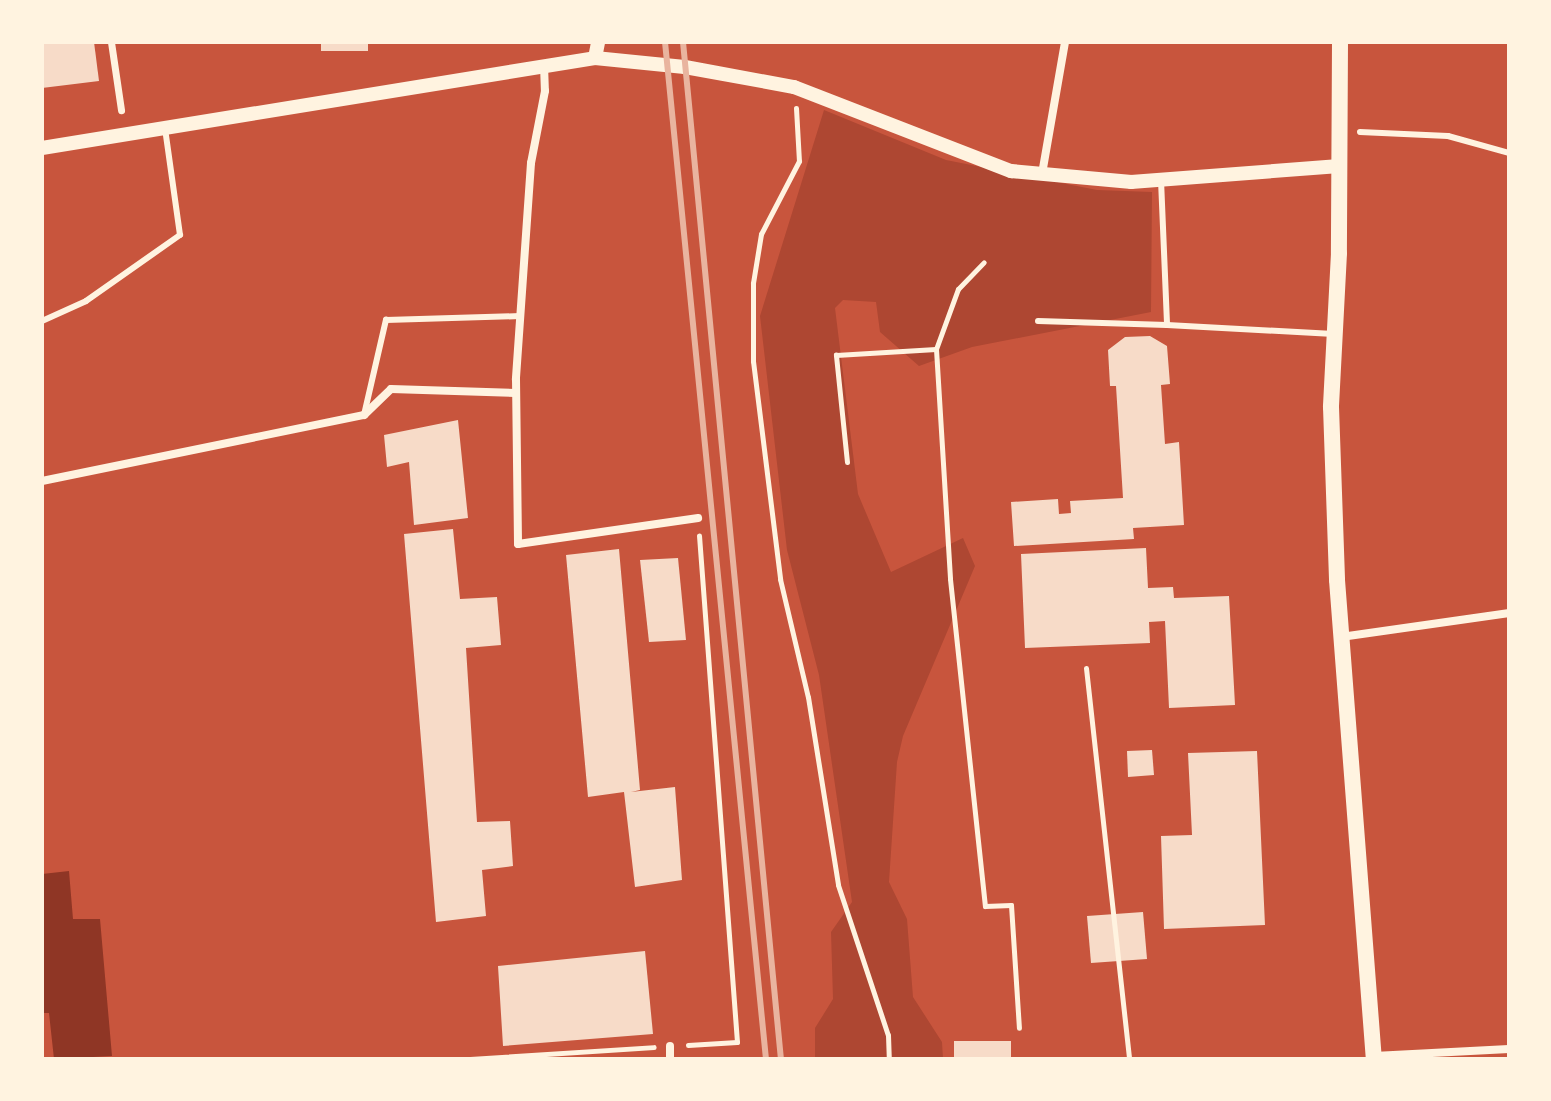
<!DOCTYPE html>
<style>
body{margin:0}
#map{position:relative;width:1551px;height:1101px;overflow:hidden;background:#c8553d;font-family:"Times New Roman",serif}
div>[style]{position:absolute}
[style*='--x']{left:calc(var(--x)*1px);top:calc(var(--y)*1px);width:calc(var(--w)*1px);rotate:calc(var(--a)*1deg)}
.green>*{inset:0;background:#ae4732}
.water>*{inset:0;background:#8f3625}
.building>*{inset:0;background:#f7dbc8}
.path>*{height:5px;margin:-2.5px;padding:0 2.5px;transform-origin:2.5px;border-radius:2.5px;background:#fff3e0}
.service>*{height:6px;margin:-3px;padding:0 3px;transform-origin:3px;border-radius:3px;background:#fff3e0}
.pedestrian>*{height:7px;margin:-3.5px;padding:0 3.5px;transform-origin:3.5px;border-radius:3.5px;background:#fff3e0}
.minor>*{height:8px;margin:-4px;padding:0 4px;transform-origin:4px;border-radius:4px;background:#fff3e0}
.tertiary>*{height:14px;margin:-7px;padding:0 7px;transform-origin:7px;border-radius:7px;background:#fff3e0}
.secondary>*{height:16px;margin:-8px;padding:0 8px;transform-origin:8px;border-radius:8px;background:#fff3e0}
.rail>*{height:6px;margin:-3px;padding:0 3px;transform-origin:3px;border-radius:3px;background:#e9b49f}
span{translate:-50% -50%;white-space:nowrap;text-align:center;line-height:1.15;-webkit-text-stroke:8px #fff3e0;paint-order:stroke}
.frame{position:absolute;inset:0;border:44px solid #fff3e0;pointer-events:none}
</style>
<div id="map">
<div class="green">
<i style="clip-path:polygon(824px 110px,946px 160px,1097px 190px,1152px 192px,1151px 312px,972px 347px,919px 366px,880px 332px,876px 302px,843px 300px,835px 308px,858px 494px,891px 572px,963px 538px,975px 566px,903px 736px,897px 762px,889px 882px,907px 919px,913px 997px,942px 1042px,943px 1059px,815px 1059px,815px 1028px,833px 999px,831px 932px,852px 902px,819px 675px,787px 550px,760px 316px)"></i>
</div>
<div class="water">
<i style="clip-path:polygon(69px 871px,73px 919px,100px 919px,112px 1056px,54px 1059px,49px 1013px,42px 1013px,42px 874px)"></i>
</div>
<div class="building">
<i style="clip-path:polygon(42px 42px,94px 42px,99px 81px,42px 88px)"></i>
<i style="clip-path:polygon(321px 42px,368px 42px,368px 51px,321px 51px)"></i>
<i style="clip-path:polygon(1150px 336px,1167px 346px,1170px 384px,1161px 385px,1165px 444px,1179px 442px,1184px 525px,1133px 528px,1134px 539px,1014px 546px,1011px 502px,1058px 499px,1059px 514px,1071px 513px,1070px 501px,1123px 498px,1116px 386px,1110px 386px,1108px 350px,1125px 337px)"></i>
<i style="clip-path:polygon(458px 420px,468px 518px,414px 525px,409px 462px,387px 467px,384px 435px)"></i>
<i style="clip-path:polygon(453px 529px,460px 599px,497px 597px,501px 645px,466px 648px,477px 822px,510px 821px,513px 866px,482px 870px,486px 916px,436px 922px,404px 534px)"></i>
<i style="clip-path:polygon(1146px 548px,1148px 588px,1173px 587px,1174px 598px,1229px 596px,1235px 705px,1169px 708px,1165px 621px,1149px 622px,1150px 643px,1025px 648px,1021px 554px)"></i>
<i style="clip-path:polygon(619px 549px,640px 790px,631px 792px,675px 787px,682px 880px,635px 887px,624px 792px,588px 797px,566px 555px)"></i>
<i style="clip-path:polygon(678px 558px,686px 640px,649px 642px,640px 560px)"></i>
<i style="clip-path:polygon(1152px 750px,1154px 775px,1128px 777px,1127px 751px)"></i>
<i style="clip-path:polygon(1257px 751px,1265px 925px,1164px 929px,1161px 836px,1192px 835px,1188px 753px)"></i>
<i style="clip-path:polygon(1143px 912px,1147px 959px,1091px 963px,1087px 916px)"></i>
<i style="clip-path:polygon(645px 951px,653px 1034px,503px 1046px,498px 966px)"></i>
<i style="clip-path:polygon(954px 1041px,1011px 1041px,1011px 1059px,954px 1059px)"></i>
</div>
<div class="path">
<i style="--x:796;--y:108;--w:53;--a:86.8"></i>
<i style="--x:799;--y:161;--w:82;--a:117.5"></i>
<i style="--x:761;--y:234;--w:50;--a:99.3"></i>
<i style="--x:753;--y:283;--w:78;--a:90"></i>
<i style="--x:753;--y:361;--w:220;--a:82.9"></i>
<i style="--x:780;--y:579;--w:121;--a:76.7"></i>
<i style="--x:808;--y:697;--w:190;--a:80.9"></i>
<i style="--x:838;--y:885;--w:158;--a:71.6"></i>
<i style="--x:888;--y:1035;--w:24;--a:88"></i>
<i style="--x:936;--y:349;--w:64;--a:-69.9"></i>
<i style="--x:958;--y:289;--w:37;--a:-46"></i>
<i style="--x:847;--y:462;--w:108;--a:-95.9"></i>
<i style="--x:836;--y:355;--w:100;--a:-3.4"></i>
<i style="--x:936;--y:349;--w:230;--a:86.5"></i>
<i style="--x:950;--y:579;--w:329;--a:83.9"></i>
<i style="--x:985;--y:906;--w:26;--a:-2"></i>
<i style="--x:1011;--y:905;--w:123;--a:86.3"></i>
<i style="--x:1086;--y:668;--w:393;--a:83.7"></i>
<i style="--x:688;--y:1045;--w:49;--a:-3.5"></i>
<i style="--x:737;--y:1042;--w:508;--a:-94.29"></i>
<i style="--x:470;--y:1059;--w:184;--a:-3.7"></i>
</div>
<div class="service">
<i style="--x:1360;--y:132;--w:88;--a:2.6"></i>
<i style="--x:1448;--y:136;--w:63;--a:15.6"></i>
<i style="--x:1161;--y:180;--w:145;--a:87.6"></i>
<i style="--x:1167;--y:325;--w:167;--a:3.1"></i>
<i style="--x:42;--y:321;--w:48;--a:-24.4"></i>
<i style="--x:86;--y:301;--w:115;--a:-35.1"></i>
<i style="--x:180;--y:235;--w:108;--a:-98"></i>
<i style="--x:1038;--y:321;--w:129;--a:1.8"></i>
<i style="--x:364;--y:415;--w:98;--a:-77"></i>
<i style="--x:386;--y:320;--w:134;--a:-1.7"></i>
</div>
<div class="pedestrian">
<i style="--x:111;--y:42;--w:69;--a:81.6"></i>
</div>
<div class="minor">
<i style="--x:544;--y:65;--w:26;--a:88"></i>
<i style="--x:545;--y:91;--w:73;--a:101"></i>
<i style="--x:531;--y:163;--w:217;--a:94"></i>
<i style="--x:516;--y:379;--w:165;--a:89.3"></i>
<i style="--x:518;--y:544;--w:182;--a:-8.2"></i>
<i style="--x:1042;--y:174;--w:134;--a:-80.1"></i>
<i style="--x:42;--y:481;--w:329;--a:-11.6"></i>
<i style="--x:364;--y:415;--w:37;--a:-44"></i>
<i style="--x:391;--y:389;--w:124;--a:1.8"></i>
<i style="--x:1341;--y:637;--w:170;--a:-8.1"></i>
<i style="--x:670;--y:1046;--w:13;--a:90"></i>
<i style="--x:1374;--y:1056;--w:135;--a:-3"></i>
</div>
<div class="tertiary">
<i style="--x:595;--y:58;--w:16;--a:-79"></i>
<i style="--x:42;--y:148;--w:560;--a:-9.24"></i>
<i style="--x:595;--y:58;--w:90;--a:5.7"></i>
<i style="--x:685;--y:67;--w:111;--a:10.4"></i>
<i style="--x:794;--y:87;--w:233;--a:21.2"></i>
<i style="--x:1011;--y:171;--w:121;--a:5.2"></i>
<i style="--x:1131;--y:182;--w:209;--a:-4.4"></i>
</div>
<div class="secondary">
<i style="--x:1340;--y:42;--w:211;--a:90.3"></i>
<i style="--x:1339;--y:253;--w:154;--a:93"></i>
<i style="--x:1331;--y:407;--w:173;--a:88"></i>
<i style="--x:1337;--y:580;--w:480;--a:85.6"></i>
</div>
<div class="rail">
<i style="--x:665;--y:42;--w:1022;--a:84.33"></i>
<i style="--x:683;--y:42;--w:1022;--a:84.5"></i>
</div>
<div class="frame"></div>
</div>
